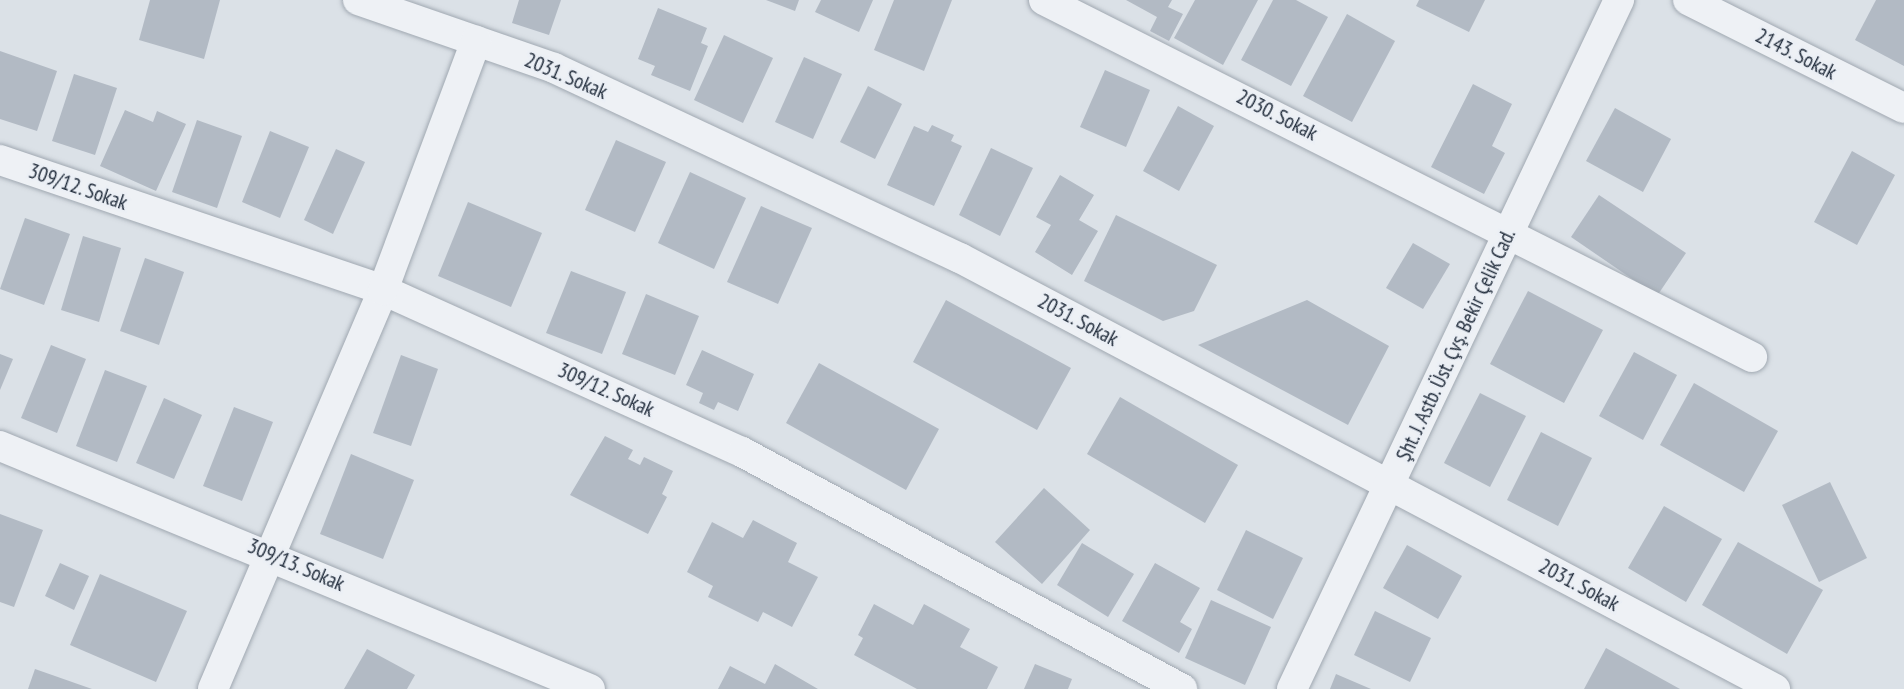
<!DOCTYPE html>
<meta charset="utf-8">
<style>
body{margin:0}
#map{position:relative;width:1904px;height:689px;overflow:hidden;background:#dbe1e7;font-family:"PT Sans Narrow",sans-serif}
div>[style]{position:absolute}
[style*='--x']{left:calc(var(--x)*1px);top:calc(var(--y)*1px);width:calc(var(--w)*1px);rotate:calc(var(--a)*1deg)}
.building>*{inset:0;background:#b2bac4}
.roads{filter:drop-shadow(0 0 2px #a0a8b1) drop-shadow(0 0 2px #a0a8b1)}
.minor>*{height:30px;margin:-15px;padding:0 15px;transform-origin:15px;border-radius:15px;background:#eef1f5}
span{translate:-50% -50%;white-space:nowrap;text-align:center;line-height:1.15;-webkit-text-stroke:5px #ebeff5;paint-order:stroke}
.street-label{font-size:21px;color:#242f3e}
</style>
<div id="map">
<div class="building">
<i style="clip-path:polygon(150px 0,220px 0,204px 59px,139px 40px)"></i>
<i style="clip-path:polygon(519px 0,561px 0,549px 35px,512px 23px)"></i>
<i style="clip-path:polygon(766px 0,799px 0,795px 11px)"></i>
<i style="clip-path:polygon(821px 0,873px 0,859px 32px,815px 12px)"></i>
<i style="clip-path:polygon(894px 0,952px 0,924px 71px,874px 50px)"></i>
<i style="clip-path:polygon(1126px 0,1172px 0,1168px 7px,1183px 14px,1169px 41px,1150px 31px,1157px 17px)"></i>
<i style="clip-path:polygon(1195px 0,1258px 0,1223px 65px,1174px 38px)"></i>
<i style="clip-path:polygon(1273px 0,1296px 0,1328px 17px,1291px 86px,1241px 60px)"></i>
<i style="clip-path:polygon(1419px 0,1485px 0,1469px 32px,1416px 6px)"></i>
<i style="clip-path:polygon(1876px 0,1904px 0,1904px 66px,1855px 40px)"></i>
<i style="clip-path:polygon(658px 8px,707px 28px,701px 43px,708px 46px,690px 91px,651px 75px,655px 66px,638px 59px)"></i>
<i style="clip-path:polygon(1347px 14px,1395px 41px,1352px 122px,1303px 96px)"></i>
<i style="clip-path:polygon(724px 35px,773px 58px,743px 123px,694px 100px)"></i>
<i style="clip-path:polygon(0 51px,57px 71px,37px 131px,0 119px)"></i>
<i style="clip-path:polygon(804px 57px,842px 74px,813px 139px,775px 122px)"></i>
<i style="clip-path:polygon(1105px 70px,1150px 90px,1126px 147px,1080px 127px)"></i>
<i style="clip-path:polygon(74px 74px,117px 88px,95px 155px,52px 141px)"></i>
<i style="clip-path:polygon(1473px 84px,1512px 104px,1492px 146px,1505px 153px,1484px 194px,1431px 167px)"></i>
<i style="clip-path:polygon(868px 86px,902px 104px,875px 159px,840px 142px)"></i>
<i style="clip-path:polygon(1178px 106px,1214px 126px,1179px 191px,1143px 171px)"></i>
<i style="clip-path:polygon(1615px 108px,1671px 139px,1643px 192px,1586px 161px)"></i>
<i style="clip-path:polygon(125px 110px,153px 122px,157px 111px,186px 124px,156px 191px,100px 166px)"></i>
<i style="clip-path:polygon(197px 120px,242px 136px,217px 208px,172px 192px)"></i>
<i style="clip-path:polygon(932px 125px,954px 135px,951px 141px,962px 146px,934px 206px,887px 185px,914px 126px,928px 132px)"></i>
<i style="clip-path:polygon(270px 131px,309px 147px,280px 218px,242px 202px)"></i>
<i style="clip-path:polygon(616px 140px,666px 162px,635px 232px,585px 210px)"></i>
<i style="clip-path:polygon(991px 148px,1033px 168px,1000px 236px,959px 215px)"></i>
<i style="clip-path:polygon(336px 149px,365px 162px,333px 234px,304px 220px)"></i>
<i style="clip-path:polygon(1852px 151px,1895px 175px,1857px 245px,1814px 222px)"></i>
<i style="clip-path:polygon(690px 172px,746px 198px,714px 269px,658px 243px)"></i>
<i style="clip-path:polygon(1060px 175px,1094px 195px,1079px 220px,1098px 231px,1072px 275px,1035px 252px,1051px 225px,1036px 217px)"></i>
<i style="clip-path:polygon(1599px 195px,1686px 253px,1657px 296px,1571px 237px)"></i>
<i style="clip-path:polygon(468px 202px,542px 233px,511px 307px,438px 276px)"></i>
<i style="clip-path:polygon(761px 206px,812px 228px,778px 304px,727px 282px)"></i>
<i style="clip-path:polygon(1116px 215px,1217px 265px,1194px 311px,1163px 321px,1084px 281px)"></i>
<i style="clip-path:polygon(25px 218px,70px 234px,44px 305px,0 289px)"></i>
<i style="clip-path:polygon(83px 236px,121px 248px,99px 322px,61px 310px)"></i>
<i style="clip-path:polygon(1413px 243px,1450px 264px,1423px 309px,1386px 288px)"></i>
<i style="clip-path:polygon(145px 258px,184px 272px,159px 345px,120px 331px)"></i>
<i style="clip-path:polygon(571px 271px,626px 292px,602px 354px,546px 333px)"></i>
<i style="clip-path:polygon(1528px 291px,1603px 330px,1564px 403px,1490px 364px)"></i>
<i style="clip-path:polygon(646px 294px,699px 316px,675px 375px,622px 354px)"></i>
<i style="clip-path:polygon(946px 300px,1071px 368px,1037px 430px,913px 362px)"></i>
<i style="clip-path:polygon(1307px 300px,1389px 346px,1348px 425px,1198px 345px)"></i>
<i style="clip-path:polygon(51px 345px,86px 359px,57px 433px,21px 418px)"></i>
<i style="clip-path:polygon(702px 350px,754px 374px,738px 411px,718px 402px,714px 410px,699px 403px,703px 393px,686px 385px)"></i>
<i style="clip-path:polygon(1634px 352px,1677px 375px,1643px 440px,1599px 416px)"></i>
<i style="clip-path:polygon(0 354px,13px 359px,0 390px)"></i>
<i style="clip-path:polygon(401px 355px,438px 369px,411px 446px,373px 433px)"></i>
<i style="clip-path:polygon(819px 363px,939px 429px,906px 490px,786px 423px)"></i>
<i style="clip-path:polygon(105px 370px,147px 386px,117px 462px,76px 446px)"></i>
<i style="clip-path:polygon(1694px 383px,1778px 431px,1744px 492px,1660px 445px)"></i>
<i style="clip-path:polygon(1480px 393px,1526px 416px,1490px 487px,1444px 463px)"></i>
<i style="clip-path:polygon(1120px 397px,1238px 465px,1205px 523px,1087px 454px)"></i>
<i style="clip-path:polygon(164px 398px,202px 415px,174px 479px,136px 463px)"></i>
<i style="clip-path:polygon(234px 407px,273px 422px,242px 501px,203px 486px)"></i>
<i style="clip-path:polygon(1541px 432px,1592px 458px,1558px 526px,1507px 500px)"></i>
<i style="clip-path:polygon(605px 436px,633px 450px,628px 459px,640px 465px,644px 457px,673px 471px,662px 494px,667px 497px,648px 534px,570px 495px)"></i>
<i style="clip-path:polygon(351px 454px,414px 480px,383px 559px,320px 534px)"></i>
<i style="clip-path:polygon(1830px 482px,1867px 558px,1819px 582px,1782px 505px)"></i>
<i style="clip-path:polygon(1044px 488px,1090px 530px,1042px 584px,995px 542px)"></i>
<i style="clip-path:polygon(1664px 506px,1722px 539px,1686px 602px,1628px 568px)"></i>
<i style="clip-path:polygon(0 514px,43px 530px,14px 607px,0 602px)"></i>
<i style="clip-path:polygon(753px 520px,797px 543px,788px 562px,818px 577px,792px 627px,763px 612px,758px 622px,708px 597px,713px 586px,687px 572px,712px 522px,743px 538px)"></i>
<i style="clip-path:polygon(1246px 530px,1303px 558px,1273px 619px,1217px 590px)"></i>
<i style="clip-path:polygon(1738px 542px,1823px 590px,1787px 654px,1702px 605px)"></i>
<i style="clip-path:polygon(1082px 543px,1134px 574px,1108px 617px,1057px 585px)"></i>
<i style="clip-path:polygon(1407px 545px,1462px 576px,1438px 619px,1383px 588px)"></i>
<i style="clip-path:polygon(60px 563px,89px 576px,74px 610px,45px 596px)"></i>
<i style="clip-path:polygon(1155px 563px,1200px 588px,1180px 622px,1192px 629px,1179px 653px,1122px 621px)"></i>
<i style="clip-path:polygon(100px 574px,187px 611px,156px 682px,70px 645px)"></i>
<i style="clip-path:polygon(1211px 600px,1271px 627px,1245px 685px,1185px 658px)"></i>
<i style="clip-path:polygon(874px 604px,913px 625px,924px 604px,970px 629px,960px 647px,998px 667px,987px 689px,917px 689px,854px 655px,863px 638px,858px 635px)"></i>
<i style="clip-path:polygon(1375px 611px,1431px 638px,1410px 682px,1354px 655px)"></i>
<i style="clip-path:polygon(1606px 648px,1680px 689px,1584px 689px)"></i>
<i style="clip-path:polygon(367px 649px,415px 675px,407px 689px,344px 689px)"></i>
<i style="clip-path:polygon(775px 664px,818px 689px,718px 689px,730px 666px,765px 684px)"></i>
<i style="clip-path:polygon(1035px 664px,1072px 679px,1068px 689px,1024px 689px)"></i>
<i style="clip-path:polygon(35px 669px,92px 689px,28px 689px)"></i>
<i style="clip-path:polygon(1336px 674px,1371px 689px,1330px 689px)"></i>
</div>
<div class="roads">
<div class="minor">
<i style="--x:358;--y:0;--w:207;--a:19.1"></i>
<i style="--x:554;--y:68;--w:448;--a:25.1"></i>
<i style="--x:960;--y:258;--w:922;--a:27.87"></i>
<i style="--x:1044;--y:0;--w:793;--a:26.76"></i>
<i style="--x:1688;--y:0;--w:241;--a:26.6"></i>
<i style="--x:0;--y:160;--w:404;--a:18.7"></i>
<i style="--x:383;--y:290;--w:394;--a:24.3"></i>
<i style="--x:742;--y:452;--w:500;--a:28.3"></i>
<i style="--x:0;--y:446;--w:638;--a:22.39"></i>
<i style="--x:213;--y:689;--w:434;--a:-66.9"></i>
<i style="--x:383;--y:290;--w:266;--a:-69.5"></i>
<i style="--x:1292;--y:689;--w:763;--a:-64.61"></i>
</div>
</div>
<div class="street-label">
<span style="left:1796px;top:54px;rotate:27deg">2143. Sokak</span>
<span style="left:566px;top:76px;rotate:23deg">2031. Sokak</span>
<span style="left:1277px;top:115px;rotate:27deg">2030. Sokak</span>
<span style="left:78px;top:187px;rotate:19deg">309/12. Sokak</span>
<span style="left:1078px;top:320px;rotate:28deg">2031. Sokak</span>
<span style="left:1456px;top:345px;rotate:-65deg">Şht. J. Astb. Üst. Çvş. Bekir Çelik Cad.</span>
<span style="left:606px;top:390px;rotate:24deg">309/12. Sokak</span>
<span style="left:296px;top:565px;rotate:23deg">309/13. Sokak</span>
<span style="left:1579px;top:585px;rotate:28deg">2031. Sokak</span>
</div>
</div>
